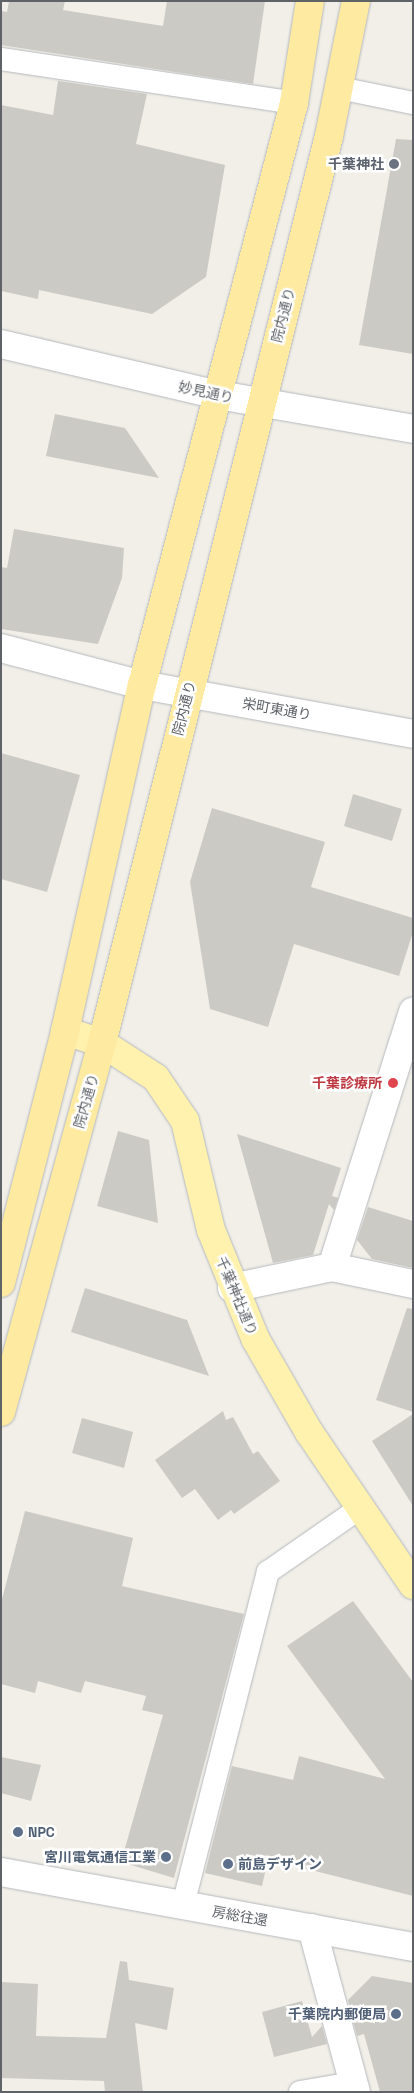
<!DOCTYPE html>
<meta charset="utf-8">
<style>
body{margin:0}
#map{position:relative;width:414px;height:2093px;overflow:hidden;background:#f1efe8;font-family:"Space Grotesk","Noto Sans JP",sans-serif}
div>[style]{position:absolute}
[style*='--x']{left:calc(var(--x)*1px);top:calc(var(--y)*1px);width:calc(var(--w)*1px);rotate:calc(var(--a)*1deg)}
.building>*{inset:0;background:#cccac5}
.roads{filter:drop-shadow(0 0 1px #b5b8bc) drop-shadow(0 0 1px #b5b8bc)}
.service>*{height:22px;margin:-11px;padding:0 11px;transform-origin:11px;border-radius:11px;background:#fff}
.minor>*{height:28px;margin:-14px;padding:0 14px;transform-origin:14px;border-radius:14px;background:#fff}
.tertiary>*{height:28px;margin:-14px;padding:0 14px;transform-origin:14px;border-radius:14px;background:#fff}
.primary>*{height:28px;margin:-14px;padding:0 14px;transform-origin:14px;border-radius:14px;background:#fff2af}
.trunk>*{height:28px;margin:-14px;padding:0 14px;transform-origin:14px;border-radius:14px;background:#feeaa1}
.dots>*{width:14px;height:14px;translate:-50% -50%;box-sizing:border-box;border:2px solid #fff;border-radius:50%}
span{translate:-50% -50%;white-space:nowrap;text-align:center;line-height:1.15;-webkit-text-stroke:5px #fff;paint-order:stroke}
.worship-label{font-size:14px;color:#5b616d;font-weight:700}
.right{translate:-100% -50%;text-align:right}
.street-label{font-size:14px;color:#5f6368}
.health-label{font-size:14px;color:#be3a42;font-weight:700}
.service-label{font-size:14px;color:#4e5e75;font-weight:700}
.left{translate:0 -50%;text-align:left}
.frame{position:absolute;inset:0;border:2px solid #5f6368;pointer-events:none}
</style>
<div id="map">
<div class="building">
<i style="clip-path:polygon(9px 1px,65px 1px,63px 10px,163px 26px,167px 1px,265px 1px,253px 84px,1px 45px,1px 11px,7px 12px)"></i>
<i style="clip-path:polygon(58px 81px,147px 94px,136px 144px,225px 165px,206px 277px,152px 314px,39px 290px,38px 299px,1px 291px,1px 105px,53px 115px)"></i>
<i style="clip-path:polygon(396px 139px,413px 140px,413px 354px,359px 345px)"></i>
<i style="clip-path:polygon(55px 414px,125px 428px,159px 478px,46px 456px)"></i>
<i style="clip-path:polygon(14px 529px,124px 548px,122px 578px,98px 644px,1px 629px,1px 567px,7px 568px)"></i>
<i style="clip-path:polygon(1px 753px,80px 775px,47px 892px,1px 879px)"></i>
<i style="clip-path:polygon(353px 794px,402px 809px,392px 841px,344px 826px)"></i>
<i style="clip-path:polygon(212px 808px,325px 842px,311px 887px,413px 918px,413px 932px,399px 976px,294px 944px,268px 1027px,210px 1009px,190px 882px)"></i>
<i style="clip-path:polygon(118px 1131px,149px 1140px,158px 1223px,97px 1206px)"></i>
<i style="clip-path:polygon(237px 1134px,341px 1168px,332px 1196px,338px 1198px,334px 1210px,329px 1204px,313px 1255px,273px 1263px)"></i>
<i style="clip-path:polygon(368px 1207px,413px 1221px,413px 1268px,372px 1259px,357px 1240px)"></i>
<i style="clip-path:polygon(85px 1288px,187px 1320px,209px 1376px,71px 1332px)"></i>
<i style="clip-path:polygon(407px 1308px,413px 1309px,413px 1412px,376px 1400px)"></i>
<i style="clip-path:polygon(223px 1411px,226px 1420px,233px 1417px,253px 1454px,258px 1451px,280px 1481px,234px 1514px,231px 1510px,218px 1520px,195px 1489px,182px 1498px,155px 1460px)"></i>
<i style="clip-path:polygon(413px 1414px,413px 1506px,372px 1441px)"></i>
<i style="clip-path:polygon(82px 1418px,133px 1432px,124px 1468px,72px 1453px)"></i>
<i style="clip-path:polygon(25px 1511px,133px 1538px,122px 1586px,244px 1614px,174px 1878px,121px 1862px,163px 1715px,142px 1710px,146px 1696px,85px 1681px,81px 1693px,38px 1681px,35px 1693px,1px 1684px,1px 1603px)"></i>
<i style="clip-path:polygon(353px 1601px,413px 1682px,413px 1896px,268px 1859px,262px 1886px,205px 1873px,232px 1766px,293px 1780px,299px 1756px,385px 1779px,287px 1646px)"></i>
<i style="clip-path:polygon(1px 1757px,41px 1765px,31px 1801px,1px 1793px)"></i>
<i style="clip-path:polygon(120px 1961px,127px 1962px,129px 1980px,174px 1988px,167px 2030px,135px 2023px,143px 2092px,105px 2092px,104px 2081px,1px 2078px,1px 1982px,38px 1984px,36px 2036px,106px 2038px)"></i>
<i style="clip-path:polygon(372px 1976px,413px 1983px,413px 2092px,380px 2092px,364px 2034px,357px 2036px,348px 2000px)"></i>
<i style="clip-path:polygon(302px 2001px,312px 2037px,322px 2026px,327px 2044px,274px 2057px,262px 2012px)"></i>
</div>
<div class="roads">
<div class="service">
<i style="--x:1;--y:59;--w:296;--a:8.5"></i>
<i style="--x:339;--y:88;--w:76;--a:11.5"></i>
<i style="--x:183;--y:1905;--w:344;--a:-75.7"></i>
<i style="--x:268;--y:1572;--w:112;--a:-34.8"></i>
<i style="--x:300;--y:2092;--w:55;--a:-9.5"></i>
</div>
<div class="minor">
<i style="--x:1;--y:648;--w:146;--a:14.7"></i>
<i style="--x:332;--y:1267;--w:268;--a:-72.4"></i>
<i style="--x:232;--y:1288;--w:102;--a:-11.9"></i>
<i style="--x:332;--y:1267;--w:83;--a:11.9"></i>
<i style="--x:312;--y:1928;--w:170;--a:75"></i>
</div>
<div class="tertiary">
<i style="--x:1;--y:344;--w:224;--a:13.2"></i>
<i style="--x:219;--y:395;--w:197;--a:9.9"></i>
<i style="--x:142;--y:685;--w:275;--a:10.2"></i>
<i style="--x:1;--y:1872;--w:419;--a:10.3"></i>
</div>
<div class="primary">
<i style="--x:65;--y:1031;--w:39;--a:18"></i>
<i style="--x:102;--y:1043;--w:64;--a:32.9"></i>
<i style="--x:156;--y:1078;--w:52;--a:56"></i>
<i style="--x:185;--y:1121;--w:112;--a:76.6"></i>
<i style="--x:211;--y:1230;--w:119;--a:67.8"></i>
<i style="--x:256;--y:1340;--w:106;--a:60.1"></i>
<i style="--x:309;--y:1432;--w:185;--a:55.8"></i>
</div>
<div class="trunk">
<i style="--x:1;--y:1283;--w:260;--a:-75.7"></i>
<i style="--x:65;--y:1031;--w:354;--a:-77.5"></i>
<i style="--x:142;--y:685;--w:602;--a:-75.36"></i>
<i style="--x:294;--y:103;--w:103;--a:-81.1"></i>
<i style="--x:1;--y:1412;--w:383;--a:-74.7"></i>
<i style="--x:102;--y:1043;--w:935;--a:-75.95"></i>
<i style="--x:329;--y:136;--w:138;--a:-78.7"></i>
</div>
</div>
<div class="dots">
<i style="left:394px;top:164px;background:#6b7280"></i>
<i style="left:393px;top:1083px;background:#e0444e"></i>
<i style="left:18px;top:1832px;background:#5c6f8a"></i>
<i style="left:166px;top:1857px;background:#5c6f8a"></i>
<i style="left:228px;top:1864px;background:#5c6f8a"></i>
<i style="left:396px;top:2014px;background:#5c6f8a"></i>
</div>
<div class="worship-label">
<span class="right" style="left:384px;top:164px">千葉神社</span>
</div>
<div class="street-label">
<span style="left:283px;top:315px;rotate:-76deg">院内通り</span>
<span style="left:206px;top:392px;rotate:12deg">妙見通り</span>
<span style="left:184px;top:708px;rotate:-76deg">院内通り</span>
<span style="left:277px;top:709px;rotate:10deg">栄町東通り</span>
<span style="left:86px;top:1101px;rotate:-74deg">院内通り</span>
<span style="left:237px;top:1296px;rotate:67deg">千葉神社通り</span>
<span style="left:240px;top:1916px;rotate:10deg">房総往還</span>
</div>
<div class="health-label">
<span class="right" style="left:382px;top:1083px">千葉診療所</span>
</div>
<div class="service-label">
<span class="left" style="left:28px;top:1832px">NPC</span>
<span class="right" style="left:156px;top:1857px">宮川電気通信工業</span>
<span class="left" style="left:238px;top:1864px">前島デザイン</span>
<span class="right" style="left:386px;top:2014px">千葉院内郵便局</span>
</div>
<div class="frame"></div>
</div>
